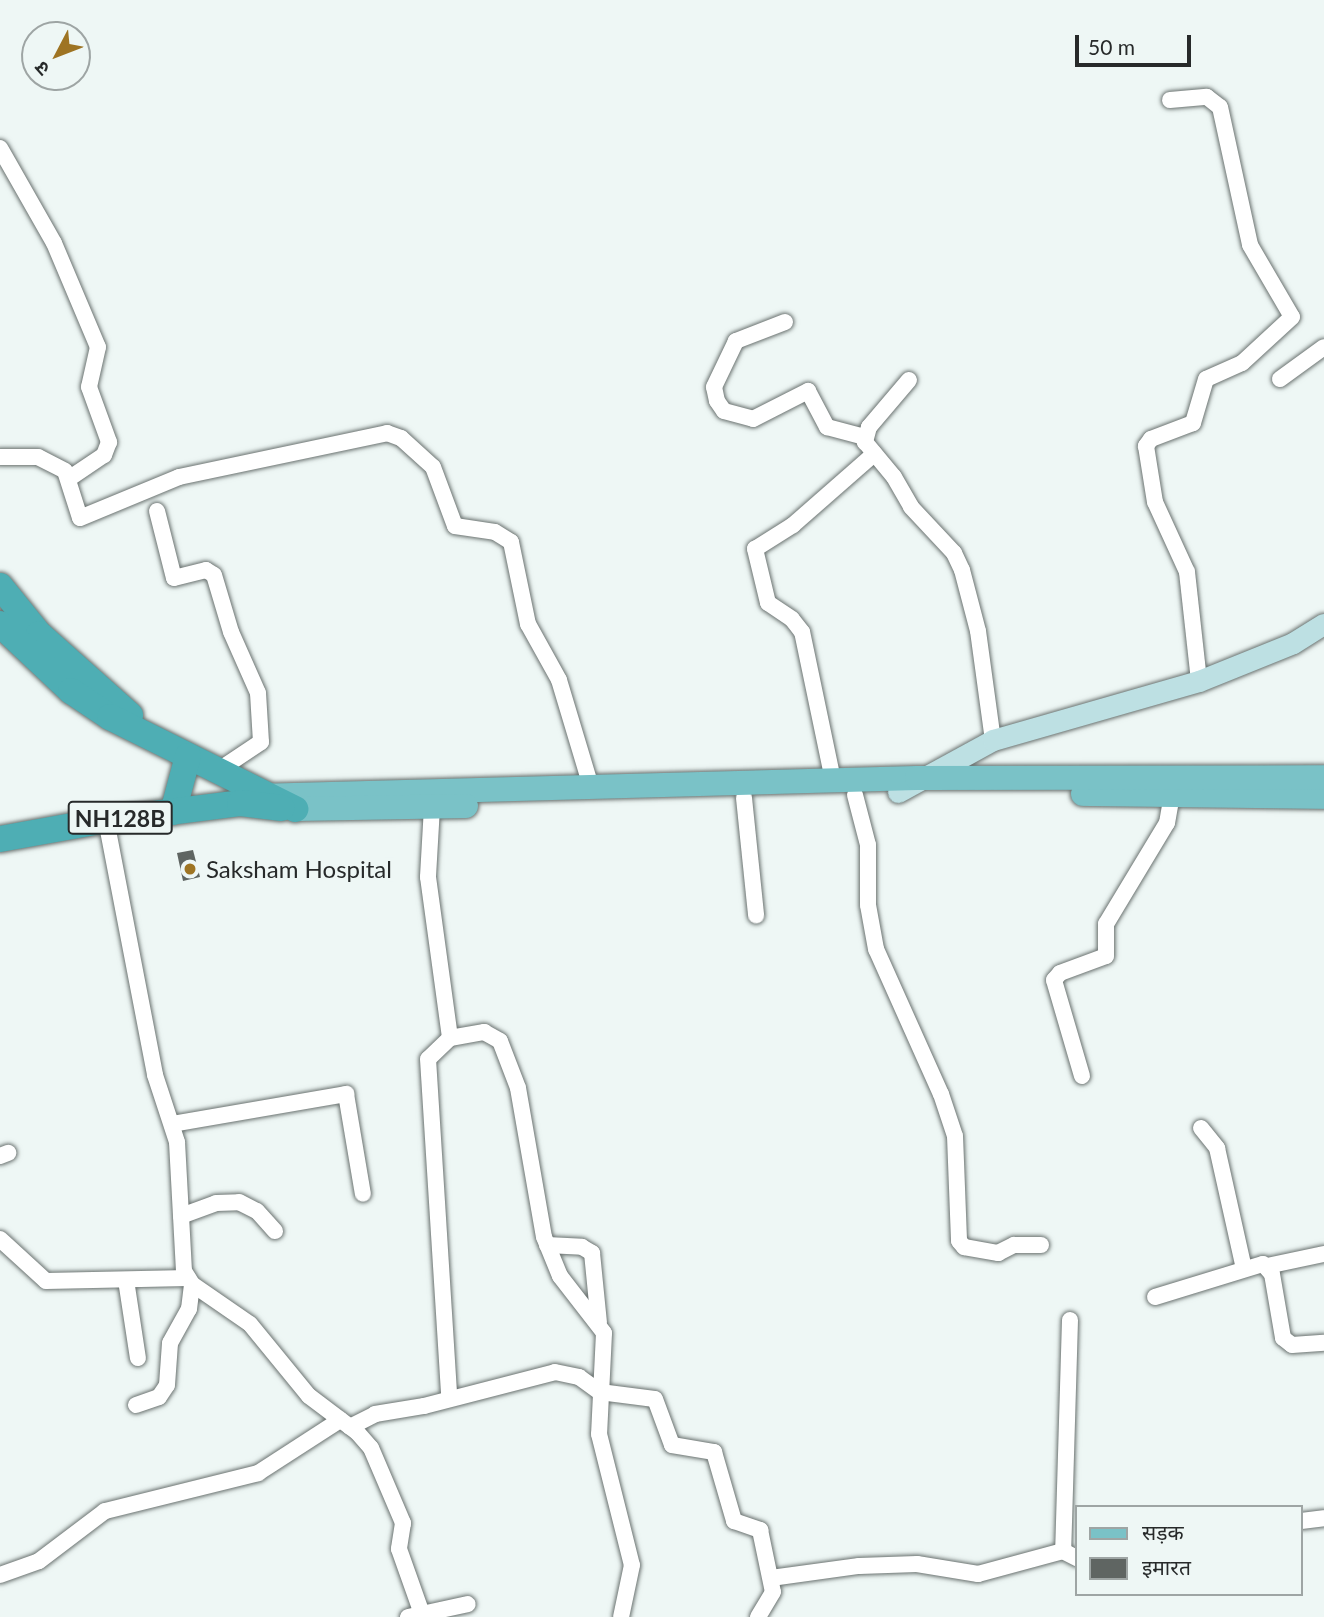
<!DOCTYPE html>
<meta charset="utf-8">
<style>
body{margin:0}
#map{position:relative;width:1324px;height:1617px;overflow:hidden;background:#eef7f5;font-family:Lato,"Noto Sans Devanagari",sans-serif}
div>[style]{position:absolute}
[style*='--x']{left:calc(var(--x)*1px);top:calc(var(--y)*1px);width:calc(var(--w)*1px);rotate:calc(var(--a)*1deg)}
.building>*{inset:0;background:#5f6562}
.roads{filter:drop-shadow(0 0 2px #6a7270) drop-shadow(0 0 2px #6a7270)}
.minor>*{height:16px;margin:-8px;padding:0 8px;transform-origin:8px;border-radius:8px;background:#fff}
.secondary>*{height:21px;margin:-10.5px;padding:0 10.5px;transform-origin:10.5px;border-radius:10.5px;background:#bde0e3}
.primary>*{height:24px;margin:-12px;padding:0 12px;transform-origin:12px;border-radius:12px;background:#7ac2c7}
.trunk>*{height:26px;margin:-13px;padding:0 13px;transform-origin:13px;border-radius:13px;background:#4eaeb4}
.dots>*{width:19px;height:19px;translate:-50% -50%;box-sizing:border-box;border:4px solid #eef7f5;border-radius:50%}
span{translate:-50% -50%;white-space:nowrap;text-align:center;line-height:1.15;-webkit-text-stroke:7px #eef7f5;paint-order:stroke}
.shield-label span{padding:2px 5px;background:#eef7f5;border:2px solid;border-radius:5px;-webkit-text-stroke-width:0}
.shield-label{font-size:23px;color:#272a2a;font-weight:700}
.poi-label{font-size:24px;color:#272a2a}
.left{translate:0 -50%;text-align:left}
.legend{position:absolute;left:1075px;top:1505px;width:228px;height:91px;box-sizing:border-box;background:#eef7f5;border:2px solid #9ea5a4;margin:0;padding:9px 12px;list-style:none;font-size:21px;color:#272a2a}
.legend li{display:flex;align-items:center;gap:14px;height:35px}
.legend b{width:35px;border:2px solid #9ea5a4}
.north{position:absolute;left:21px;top:21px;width:70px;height:70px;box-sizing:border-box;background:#eef7f5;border:2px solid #9ea5a4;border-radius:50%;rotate:228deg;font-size:19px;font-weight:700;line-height:28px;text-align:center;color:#272a2a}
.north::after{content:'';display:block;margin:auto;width:24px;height:32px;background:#9e7423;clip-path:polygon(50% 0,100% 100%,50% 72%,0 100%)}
.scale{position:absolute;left:1075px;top:35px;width:116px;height:32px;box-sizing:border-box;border:4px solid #272a2a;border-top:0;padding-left:9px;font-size:21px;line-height:24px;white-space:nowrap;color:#272a2a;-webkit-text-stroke:5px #eef7f5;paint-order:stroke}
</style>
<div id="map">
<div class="building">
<i style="clip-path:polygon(193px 850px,200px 877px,183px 881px,177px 853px)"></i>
</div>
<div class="roads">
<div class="minor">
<i style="--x:1170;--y:100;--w:37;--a:-5"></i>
<i style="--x:1207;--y:97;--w:16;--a:38"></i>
<i style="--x:1220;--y:107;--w:141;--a:77.7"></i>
<i style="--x:1250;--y:245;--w:83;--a:59.7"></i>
<i style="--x:1292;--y:317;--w:68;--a:137.4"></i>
<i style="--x:1242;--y:363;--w:39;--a:156"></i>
<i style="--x:1206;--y:379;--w:46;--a:106.5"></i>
<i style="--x:1193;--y:423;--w:45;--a:159.1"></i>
<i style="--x:1151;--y:439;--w:9;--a:126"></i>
<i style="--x:1146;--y:446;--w:57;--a:80.9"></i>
<i style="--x:1155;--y:502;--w:77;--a:65.4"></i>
<i style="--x:1187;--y:572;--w:110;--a:83.7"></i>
<i style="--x:0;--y:148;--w:109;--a:60.4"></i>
<i style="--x:54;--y:243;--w:113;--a:67.1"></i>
<i style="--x:98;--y:347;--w:41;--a:102.7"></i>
<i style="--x:89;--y:387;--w:59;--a:70"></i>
<i style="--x:109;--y:442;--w:14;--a:111"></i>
<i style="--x:104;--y:455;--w:41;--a:145.9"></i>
<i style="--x:785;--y:322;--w:53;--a:158.8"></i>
<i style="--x:736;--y:341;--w:51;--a:115.6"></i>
<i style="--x:714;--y:387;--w:14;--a:78"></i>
<i style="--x:717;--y:401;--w:12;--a:55"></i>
<i style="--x:724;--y:411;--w:30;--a:15"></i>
<i style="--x:753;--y:419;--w:62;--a:-27"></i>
<i style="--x:808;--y:391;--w:41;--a:62.2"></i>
<i style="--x:827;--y:427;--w:38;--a:15"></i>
<i style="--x:1280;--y:379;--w:54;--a:-36"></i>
<i style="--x:909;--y:380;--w:62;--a:130.4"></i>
<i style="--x:869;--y:427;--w:16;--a:105"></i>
<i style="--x:865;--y:442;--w:45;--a:50.4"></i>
<i style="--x:894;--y:477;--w:34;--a:60"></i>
<i style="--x:911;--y:507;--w:63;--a:46.9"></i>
<i style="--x:954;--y:553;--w:19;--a:65"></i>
<i style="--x:962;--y:570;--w:63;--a:75.3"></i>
<i style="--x:978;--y:631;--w:110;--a:82.2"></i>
<i style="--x:0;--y:457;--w:38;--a:0"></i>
<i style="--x:38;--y:457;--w:30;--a:27"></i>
<i style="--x:65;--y:471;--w:49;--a:72.3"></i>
<i style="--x:80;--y:518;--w:107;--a:-22.5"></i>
<i style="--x:179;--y:477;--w:213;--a:-11.9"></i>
<i style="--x:387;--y:433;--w:15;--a:20"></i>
<i style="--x:401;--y:438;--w:43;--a:42.2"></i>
<i style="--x:433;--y:467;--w:63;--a:69.6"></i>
<i style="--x:455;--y:526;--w:40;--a:8.5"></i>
<i style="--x:495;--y:532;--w:19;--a:32"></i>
<i style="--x:511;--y:542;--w:84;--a:78.3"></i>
<i style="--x:528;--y:624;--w:64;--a:61"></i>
<i style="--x:559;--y:680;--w:112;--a:73.3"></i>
<i style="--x:157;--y:511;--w:69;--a:75.8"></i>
<i style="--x:174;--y:578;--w:33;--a:-14"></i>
<i style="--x:206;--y:570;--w:9;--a:32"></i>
<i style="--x:214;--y:575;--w:59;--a:73.4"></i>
<i style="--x:231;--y:632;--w:67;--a:66.1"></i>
<i style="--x:258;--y:693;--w:49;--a:86.5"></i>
<i style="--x:261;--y:742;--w:50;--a:146.3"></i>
<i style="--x:833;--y:780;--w:151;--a:-101.8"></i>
<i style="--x:802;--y:632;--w:16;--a:-128"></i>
<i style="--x:792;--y:619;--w:29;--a:-146"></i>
<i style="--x:768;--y:603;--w:56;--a:-103.5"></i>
<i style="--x:755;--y:549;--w:45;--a:-32.3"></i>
<i style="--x:793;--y:525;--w:108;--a:-41.2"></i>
<i style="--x:855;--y:795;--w:52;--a:75.4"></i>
<i style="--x:868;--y:845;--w:60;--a:90"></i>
<i style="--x:868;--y:905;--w:45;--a:79.7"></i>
<i style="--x:876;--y:949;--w:159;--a:65.9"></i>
<i style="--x:941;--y:1094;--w:44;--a:71.6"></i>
<i style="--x:955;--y:1136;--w:105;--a:87.8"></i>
<i style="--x:959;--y:1241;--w:8;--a:50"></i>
<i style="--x:964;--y:1247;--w:35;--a:10"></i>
<i style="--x:998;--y:1253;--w:18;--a:-27"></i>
<i style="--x:1014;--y:1245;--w:27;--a:0"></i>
<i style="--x:744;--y:798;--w:118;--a:84.1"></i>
<i style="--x:432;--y:807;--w:70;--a:93.3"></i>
<i style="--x:428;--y:877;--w:162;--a:82.2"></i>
<i style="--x:450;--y:1038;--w:30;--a:136"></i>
<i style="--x:428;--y:1059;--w:339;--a:86.4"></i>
<i style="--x:106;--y:820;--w:260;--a:79.1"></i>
<i style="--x:155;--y:1075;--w:71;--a:71.8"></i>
<i style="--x:177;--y:1142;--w:129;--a:86.9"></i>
<i style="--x:184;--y:1271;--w:15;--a:58"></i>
<i style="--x:192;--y:1284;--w:70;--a:34.6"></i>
<i style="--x:250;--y:1324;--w:93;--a:50.7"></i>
<i style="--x:309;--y:1396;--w:60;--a:36.9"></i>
<i style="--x:357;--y:1432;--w:21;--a:49"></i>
<i style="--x:371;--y:1448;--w:82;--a:66.9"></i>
<i style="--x:403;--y:1523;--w:26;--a:99"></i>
<i style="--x:399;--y:1549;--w:69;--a:70.5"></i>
<i style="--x:450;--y:1038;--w:35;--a:-10"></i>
<i style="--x:484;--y:1032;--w:18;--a:29"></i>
<i style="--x:500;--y:1041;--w:50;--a:69"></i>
<i style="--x:518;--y:1088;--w:151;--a:80.1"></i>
<i style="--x:544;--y:1237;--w:42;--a:67.7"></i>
<i style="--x:560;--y:1276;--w:72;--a:52.3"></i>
<i style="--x:604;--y:1333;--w:101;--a:92.8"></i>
<i style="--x:599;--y:1434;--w:135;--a:75.9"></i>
<i style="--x:632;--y:1565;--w:53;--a:101.9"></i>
<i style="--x:1082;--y:1076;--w:100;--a:-106.3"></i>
<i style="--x:1054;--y:980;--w:9;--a:-49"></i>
<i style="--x:1060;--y:973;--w:49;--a:-20.3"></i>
<i style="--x:1106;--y:956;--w:32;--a:-90"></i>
<i style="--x:1106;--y:924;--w:118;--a:-58.9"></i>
<i style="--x:1167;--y:823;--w:35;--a:-80"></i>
<i style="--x:172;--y:1124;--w:177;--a:-9.8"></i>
<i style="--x:346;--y:1094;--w:101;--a:80.4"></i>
<i style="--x:1201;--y:1128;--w:26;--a:51"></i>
<i style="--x:1217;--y:1148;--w:124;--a:77.4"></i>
<i style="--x:0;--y:1156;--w:9;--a:-21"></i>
<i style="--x:181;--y:1216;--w:37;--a:-20"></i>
<i style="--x:216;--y:1203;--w:23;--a:-2"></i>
<i style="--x:239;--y:1202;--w:20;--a:27"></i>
<i style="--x:257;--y:1211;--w:27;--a:48"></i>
<i style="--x:0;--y:1239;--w:62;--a:42.4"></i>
<i style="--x:46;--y:1281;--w:142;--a:-1.2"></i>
<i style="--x:547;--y:1245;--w:35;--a:3"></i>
<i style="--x:582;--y:1247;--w:12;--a:31"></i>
<i style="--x:592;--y:1253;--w:70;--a:84.3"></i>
<i style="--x:1267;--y:1266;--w:58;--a:-11.9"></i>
<i style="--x:126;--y:1280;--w:79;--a:81.3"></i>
<i style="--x:1155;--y:1297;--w:113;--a:-17"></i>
<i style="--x:1263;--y:1264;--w:13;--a:48"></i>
<i style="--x:1272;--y:1274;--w:65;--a:80.2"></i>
<i style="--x:1283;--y:1338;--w:11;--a:38"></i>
<i style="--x:1292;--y:1345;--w:32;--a:-4"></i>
<i style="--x:1070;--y:1320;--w:231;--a:91.7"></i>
<i style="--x:1063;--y:1551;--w:16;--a:27"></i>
<i style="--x:136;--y:1405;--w:24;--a:-19"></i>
<i style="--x:159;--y:1397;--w:14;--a:-56"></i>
<i style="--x:167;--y:1385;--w:42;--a:-85.9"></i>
<i style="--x:170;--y:1343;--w:39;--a:-61"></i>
<i style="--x:189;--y:1309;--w:25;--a:-83"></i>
<i style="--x:350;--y:1427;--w:28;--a:-27"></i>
<i style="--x:375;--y:1414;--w:50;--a:-9.3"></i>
<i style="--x:424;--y:1406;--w:135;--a:-14.5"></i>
<i style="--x:555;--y:1372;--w:25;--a:12"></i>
<i style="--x:579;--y:1377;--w:26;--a:36"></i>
<i style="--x:600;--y:1392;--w:55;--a:7.3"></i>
<i style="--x:655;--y:1399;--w:49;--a:69.7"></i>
<i style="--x:672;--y:1445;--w:43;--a:9.5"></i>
<i style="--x:714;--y:1452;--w:72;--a:73.8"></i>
<i style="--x:734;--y:1521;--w:28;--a:19"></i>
<i style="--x:760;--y:1530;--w:63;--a:78.2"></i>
<i style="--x:773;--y:1592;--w:29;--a:121"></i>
<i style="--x:1301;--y:1521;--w:23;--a:-7"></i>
<i style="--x:0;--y:1575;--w:41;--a:-19.7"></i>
<i style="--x:39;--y:1561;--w:83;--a:-37.1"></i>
<i style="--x:105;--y:1511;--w:158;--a:-13.9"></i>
<i style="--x:258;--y:1473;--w:98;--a:-32.9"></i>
<i style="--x:771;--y:1578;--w:89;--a:-7.8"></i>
<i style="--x:859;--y:1566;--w:58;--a:-2"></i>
<i style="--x:917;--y:1564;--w:62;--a:9.3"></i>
<i style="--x:978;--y:1574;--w:88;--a:-15.1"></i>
<i style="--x:408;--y:1617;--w:61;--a:-12.2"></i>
</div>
<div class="secondary">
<i style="--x:898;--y:792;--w:108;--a:-28.7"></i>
<i style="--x:993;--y:740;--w:214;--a:-16"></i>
<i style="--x:1199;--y:681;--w:101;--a:-22"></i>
<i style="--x:1293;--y:643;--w:36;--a:-32"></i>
</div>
<div class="primary">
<i style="--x:1083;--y:794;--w:241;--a:0.7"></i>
<i style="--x:257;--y:796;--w:660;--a:-1.56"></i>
<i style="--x:917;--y:778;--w:407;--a:-0.1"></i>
<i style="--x:295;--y:809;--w:171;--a:-1"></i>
</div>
<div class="trunk">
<i style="--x:0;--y:586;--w:62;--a:50.9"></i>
<i style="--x:39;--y:634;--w:122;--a:41.7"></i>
<i style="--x:0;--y:624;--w:98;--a:43.3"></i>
<i style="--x:71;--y:691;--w:47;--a:33.7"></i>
<i style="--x:110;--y:717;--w:207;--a:26.4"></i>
<i style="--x:173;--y:812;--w:58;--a:-75"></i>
<i style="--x:0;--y:839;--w:108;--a:-10.2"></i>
<i style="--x:106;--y:820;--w:135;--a:-7.2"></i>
<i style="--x:240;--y:803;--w:42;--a:6.8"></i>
</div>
</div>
<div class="dots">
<i style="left:190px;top:869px;background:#9e7423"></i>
</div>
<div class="shield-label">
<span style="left:120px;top:818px">NH128B</span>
</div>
<div class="poi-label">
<span class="left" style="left:206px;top:869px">Saksham Hospital</span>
</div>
<ul class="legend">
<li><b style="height:9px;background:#7ac2c7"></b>सड़क</li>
<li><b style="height:19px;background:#5f6562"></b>इमारत</li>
</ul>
<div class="north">उ</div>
<div class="scale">50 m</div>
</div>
